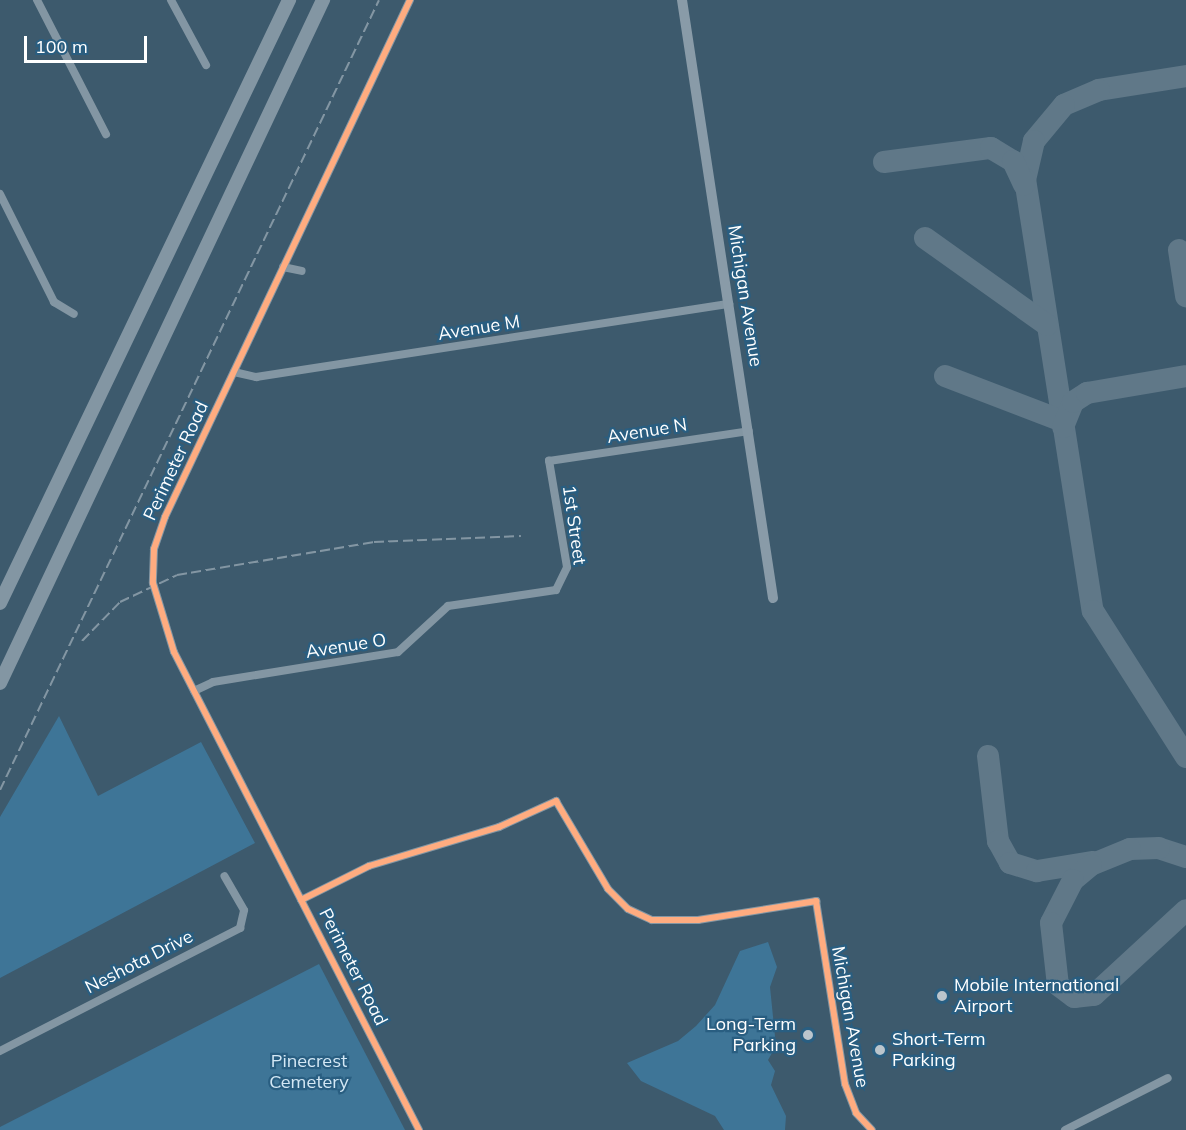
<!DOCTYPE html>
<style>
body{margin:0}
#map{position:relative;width:1186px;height:1130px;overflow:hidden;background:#3d5a6d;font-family:Mulish,sans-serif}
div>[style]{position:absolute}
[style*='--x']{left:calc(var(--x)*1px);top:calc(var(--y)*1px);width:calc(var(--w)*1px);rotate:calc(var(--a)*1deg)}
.green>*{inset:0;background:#3e7597}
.taxiway>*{height:22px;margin:-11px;padding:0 11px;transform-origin:11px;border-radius:11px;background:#607888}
.street>*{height:8px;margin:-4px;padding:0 4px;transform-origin:4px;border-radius:4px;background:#8396a3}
.secondary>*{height:10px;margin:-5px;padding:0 5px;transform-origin:5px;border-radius:5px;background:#899ba8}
.highway>*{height:14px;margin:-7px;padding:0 7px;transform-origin:7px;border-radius:7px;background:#8396a3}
.rail>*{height:2px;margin-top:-1px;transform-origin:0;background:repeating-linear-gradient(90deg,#8396a3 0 10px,transparent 0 14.5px)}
.cycleway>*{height:6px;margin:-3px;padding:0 3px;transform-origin:3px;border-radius:3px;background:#ffac80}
.dots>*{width:16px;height:16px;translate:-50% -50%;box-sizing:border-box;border:3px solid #295e81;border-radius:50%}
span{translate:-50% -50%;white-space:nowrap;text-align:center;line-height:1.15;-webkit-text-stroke:4.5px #295e81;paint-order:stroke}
.street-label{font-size:18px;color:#fff}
.poi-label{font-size:18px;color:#fff}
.left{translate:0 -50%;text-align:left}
.right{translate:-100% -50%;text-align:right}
.park-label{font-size:18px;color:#d4e8f5}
.scale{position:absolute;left:24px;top:36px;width:123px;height:27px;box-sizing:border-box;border:3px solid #fff;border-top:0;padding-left:8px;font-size:18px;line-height:21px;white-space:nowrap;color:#fff;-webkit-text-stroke:4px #295e81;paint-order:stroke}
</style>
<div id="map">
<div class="green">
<i style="clip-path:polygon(59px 716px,98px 796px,201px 742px,255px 843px,0 978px,0 817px)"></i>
<i style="clip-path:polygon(768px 942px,777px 967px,770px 987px,776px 1046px,768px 1060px,775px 1071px,771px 1085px,786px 1116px,785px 1130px,724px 1130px,715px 1116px,641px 1081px,627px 1063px,678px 1041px,696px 1026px,715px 1005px,740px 951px)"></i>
<i style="clip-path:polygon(319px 964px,405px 1130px,0 1130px,0 1127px)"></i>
</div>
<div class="taxiway">
<i style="--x:1186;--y:76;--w:88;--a:170.9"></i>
<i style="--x:1099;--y:90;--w:38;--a:157"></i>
<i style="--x:1064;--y:105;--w:47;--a:129.8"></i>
<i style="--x:1034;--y:141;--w:39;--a:103"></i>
<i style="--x:1025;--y:179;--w:437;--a:81.1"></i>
<i style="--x:1093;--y:611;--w:173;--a:57.5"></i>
<i style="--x:884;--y:162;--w:108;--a:-7.5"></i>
<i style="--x:991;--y:148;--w:26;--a:31"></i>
<i style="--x:1013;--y:161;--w:26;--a:65"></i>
<i style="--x:925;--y:238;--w:150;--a:35.5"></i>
<i style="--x:1179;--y:250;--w:47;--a:81.3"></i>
<i style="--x:945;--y:376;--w:125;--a:21"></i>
<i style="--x:1063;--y:427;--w:27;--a:-68"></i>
<i style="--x:1073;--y:402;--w:17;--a:-33"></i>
<i style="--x:1087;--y:393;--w:100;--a:-9.7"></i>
<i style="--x:988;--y:756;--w:86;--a:83.3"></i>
<i style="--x:998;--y:841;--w:25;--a:61"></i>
<i style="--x:1010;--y:863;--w:28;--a:17"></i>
<i style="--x:1037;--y:871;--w:57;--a:-9.1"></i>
<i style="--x:1186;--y:857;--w:28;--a:-162"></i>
<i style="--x:1159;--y:848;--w:29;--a:178"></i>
<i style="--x:1130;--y:849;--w:42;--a:157.7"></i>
<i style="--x:1091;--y:865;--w:23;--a:140"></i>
<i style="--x:1073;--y:880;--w:48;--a:117.1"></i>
<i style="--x:1051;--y:923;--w:62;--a:83.6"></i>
<i style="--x:1058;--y:985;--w:20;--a:37"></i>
<i style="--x:1074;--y:997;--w:20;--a:-6"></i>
<i style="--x:1094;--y:995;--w:125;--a:-42.7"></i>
</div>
<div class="street">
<i style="--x:37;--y:0;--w:151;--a:62.8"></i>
<i style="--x:171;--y:0;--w:74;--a:61.7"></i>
<i style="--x:410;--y:0;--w:572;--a:115.36"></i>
<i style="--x:165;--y:517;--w:34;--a:109"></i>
<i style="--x:154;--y:549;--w:34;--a:92"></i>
<i style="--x:153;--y:583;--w:72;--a:73.1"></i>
<i style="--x:174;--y:652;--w:537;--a:62.86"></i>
<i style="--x:0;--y:194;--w:121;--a:63.4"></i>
<i style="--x:54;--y:302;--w:23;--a:31"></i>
<i style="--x:283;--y:267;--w:19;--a:12"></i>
<i style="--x:234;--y:372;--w:23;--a:13"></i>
<i style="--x:256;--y:377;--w:479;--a:-8.8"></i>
<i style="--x:194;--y:691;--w:21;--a:-25"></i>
<i style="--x:213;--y:682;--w:187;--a:-9.2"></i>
<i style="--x:398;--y:652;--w:68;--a:-42.6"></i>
<i style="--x:448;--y:606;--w:109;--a:-8.4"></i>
<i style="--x:556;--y:590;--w:25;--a:-64"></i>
<i style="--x:567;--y:567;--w:108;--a:-99.6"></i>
<i style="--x:549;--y:461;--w:202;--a:-8.5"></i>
<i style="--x:301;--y:900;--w:76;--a:-26.6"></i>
<i style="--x:369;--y:866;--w:136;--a:-16.7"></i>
<i style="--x:499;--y:827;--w:63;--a:-24.5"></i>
<i style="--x:556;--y:801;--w:102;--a:59.4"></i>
<i style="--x:608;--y:889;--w:28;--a:45"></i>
<i style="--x:628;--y:909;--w:26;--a:25"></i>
<i style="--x:652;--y:920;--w:46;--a:0"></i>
<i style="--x:698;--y:920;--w:120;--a:-9.1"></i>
<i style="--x:816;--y:901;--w:185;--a:81"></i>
<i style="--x:845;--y:1084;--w:31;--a:69"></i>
<i style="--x:856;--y:1113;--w:23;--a:47"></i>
<i style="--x:0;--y:1051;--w:270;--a:-27.1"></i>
<i style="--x:240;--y:928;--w:18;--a:-77"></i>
<i style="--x:244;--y:910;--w:39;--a:-120"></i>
<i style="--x:1065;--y:1130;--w:115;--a:-26.8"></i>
</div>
<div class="secondary">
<i style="--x:682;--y:0;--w:605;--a:81.35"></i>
</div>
<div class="highway">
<i style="--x:0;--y:603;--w:669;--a:-64.39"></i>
<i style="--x:0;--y:683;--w:756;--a:-64.69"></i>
</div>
<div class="rail">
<i style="--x:82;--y:641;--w:54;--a:-45.7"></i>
<i style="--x:120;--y:602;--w:63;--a:-25.3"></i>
<i style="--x:177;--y:575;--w:200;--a:-9.5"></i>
<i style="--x:374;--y:542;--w:147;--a:-2.3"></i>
<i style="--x:0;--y:790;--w:876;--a:-64.37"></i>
</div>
<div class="cycleway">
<i style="--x:410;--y:0;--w:572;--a:115.36"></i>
<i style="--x:165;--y:517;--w:34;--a:109"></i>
<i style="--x:154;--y:549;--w:34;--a:92"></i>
<i style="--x:153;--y:583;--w:72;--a:73.1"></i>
<i style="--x:174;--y:652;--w:537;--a:62.86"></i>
<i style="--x:301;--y:900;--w:76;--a:-26.6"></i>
<i style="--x:369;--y:866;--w:136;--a:-16.7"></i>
<i style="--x:499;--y:827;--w:63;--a:-24.5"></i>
<i style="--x:556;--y:801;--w:102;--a:59.4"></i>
<i style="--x:608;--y:889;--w:28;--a:45"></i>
<i style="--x:628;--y:909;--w:26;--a:25"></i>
<i style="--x:652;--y:920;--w:46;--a:0"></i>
<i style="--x:698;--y:920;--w:120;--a:-9.1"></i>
<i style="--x:816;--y:901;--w:185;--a:81"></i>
<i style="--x:845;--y:1084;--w:31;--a:69"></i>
<i style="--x:856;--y:1113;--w:23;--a:47"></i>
</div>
<div class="dots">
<i style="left:942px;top:996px;background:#bbc5cc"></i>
<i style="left:808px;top:1035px;background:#bbc5cc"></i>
<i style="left:880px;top:1050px;background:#bbc5cc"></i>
</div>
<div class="street-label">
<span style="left:745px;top:296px;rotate:81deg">Michigan Avenue</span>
<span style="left:479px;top:328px;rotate:-9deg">Avenue M</span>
<span style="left:647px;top:431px;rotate:-9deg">Avenue N</span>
<span style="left:176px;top:461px;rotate:-65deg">Perimeter Road</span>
<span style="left:574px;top:525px;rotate:82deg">1st Street</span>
<span style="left:346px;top:646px;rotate:-9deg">Avenue O</span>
<span style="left:139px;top:962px;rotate:-27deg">Neshota Drive</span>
<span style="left:353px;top:967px;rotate:63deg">Perimeter Road</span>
<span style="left:850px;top:1017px;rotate:80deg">Michigan Avenue</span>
</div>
<div class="poi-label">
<span class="left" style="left:954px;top:996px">Mobile International<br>Airport</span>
<span class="right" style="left:796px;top:1035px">Long-Term<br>Parking</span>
<span class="left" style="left:892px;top:1050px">Short-Term<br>Parking</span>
</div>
<div class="park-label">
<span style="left:309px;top:1072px">Pinecrest<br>Cemetery</span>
</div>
<div class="scale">100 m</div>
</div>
